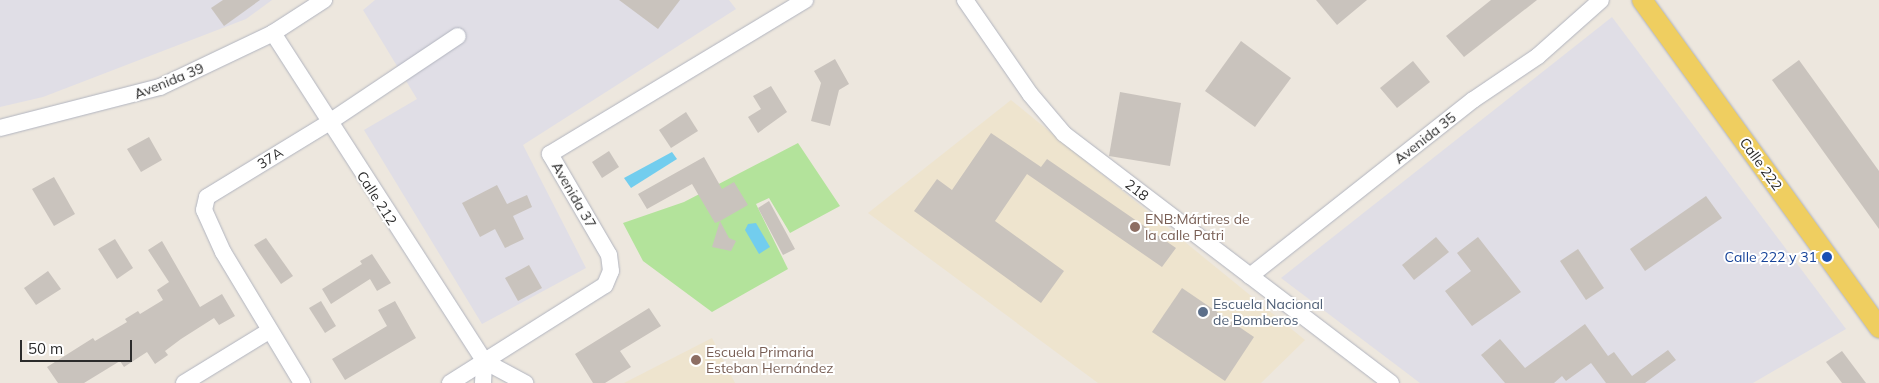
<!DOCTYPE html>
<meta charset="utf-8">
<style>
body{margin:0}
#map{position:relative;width:1879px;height:383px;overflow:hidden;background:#ede7de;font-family:Mulish,sans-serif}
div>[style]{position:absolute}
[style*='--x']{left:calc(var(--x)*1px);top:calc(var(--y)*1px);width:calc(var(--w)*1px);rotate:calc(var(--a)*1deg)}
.industrial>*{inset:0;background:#e0dee6}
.education>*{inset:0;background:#eee4ce}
.green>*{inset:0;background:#b3e39b}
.water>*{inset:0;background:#72cdee}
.building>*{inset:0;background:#c9c3bd}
.roads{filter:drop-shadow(0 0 1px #b1b4bf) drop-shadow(0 0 1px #b1b4bf)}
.minor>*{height:16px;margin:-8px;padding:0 8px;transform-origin:8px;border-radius:8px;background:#fff}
.major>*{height:20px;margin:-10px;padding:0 10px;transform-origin:10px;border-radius:10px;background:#efce60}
.dots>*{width:14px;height:14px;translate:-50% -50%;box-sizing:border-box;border:2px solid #fff;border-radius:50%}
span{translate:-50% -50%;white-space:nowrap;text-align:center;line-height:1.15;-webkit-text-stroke:4px #fff;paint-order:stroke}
.street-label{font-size:14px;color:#2b2b2b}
.education-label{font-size:14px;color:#785e54}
.left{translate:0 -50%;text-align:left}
.transit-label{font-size:14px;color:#164399}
.right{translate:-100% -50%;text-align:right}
.service-label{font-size:14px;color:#4e5e75}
.scale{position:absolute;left:20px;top:340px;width:112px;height:22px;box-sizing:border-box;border:2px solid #2b2b2b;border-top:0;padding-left:6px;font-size:15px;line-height:18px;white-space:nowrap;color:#2b2b2b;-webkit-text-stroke:4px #fff;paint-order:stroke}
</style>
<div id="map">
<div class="industrial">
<i style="clip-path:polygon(0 0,272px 0,246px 19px,43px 97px,0 107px)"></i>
<i style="clip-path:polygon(375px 0,729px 0,736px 9px,523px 145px,586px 268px,482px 324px,364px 130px,417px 99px,363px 10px)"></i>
<i style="clip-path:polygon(1612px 17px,1846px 329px,1753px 383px,1420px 383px,1281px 278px)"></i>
</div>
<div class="education">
<i style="clip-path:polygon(1011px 100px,1305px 340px,1261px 383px,1098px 383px,868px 213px)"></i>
<i style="clip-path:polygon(712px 338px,735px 383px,624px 383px)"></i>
</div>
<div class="green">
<i style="clip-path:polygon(798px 143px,840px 206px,790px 233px,769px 198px,756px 204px,788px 269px,712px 312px,643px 261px,623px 223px,684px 202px)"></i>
</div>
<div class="water">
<i style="clip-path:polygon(672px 152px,677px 159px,631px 188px,624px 178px)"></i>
<i style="clip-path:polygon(756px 223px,770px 247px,759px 254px,745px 230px,748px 224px)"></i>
</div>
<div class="building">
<i style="clip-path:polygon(223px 0,260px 0,224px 26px,211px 8px)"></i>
<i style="clip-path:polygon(619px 0,680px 0,658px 29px)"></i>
<i style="clip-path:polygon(1316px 0,1367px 0,1337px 25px)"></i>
<i style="clip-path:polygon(1491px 0,1537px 0,1464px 57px,1446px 36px)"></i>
<i style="clip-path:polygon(1241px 41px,1291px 78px,1255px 127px,1205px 91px)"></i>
<i style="clip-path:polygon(835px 59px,849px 84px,839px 90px,830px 126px,811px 121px,821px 83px,814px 71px)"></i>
<i style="clip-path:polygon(1799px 60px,1879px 171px,1879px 229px,1772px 80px)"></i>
<i style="clip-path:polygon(1413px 61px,1430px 82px,1397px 108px,1380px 88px)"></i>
<i style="clip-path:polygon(771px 86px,787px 112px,758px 133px,748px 117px,761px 109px,753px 96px)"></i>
<i style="clip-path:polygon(1120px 92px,1181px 103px,1170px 166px,1109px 156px)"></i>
<i style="clip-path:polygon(686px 112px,698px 131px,671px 148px,659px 130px)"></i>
<i style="clip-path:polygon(991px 133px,1041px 167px,1047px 159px,1176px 248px,1162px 267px,1027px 174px,995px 221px,1064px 271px,1041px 303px,914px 211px,937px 179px,952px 190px)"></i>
<i style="clip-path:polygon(149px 137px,162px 160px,141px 172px,127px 149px)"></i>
<i style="clip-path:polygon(609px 151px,619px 167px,602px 178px,592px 162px)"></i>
<i style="clip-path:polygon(704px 157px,722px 189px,734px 182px,748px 205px,720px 221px,729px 238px,736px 241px,731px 251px,712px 247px,720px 221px,715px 223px,692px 184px,647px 209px,638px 194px)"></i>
<i style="clip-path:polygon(54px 177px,75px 214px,54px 226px,32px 189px)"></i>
<i style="clip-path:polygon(497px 185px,507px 204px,527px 195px,532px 207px,513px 216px,524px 239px,505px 248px,495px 229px,480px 237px,462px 203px)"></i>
<i style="clip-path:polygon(1706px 196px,1722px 218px,1645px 271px,1630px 249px)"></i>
<i style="clip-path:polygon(769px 201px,795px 249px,783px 255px,758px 208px)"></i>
<i style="clip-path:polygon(1436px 237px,1449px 252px,1414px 280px,1402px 265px)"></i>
<i style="clip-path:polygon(1478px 237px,1521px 292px,1472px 326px,1445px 291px,1471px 271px,1457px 253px)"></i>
<i style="clip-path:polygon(266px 238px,293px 276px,281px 284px,254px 245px)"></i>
<i style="clip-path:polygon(115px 239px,133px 268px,117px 279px,98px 249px)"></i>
<i style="clip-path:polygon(162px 241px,200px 307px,222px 294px,235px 316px,219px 325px,214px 318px,181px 339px,165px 351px,168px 355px,155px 364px,147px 352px,124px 367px,120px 361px,84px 383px,58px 383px,47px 367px,93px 338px,95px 341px,127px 322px,125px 319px,138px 311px,140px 314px,163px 300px,157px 290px,169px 282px,148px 250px)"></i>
<i style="clip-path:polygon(1578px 249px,1604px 288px,1586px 300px,1560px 261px)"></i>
<i style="clip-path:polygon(372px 254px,391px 283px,377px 291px,370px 279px,331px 304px,322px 289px,362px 264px,360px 261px)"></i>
<i style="clip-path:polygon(529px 265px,542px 288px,518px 301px,505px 278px)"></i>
<i style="clip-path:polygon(48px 271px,61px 289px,36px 305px,24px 288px)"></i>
<i style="clip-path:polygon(1182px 288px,1254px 337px,1225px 381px,1152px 332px)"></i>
<i style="clip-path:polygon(321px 301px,336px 326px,325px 333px,309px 308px)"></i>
<i style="clip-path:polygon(395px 301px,416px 338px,345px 380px,332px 359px,387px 326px,378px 310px)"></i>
<i style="clip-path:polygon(649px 308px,661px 326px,620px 351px,631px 367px,605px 383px,593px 383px,575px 354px)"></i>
<i style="clip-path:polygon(1585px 324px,1608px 356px,1614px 352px,1632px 376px,1668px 350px,1676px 360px,1645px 383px,1606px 383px,1591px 363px,1566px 381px,1562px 376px,1554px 383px,1505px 383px,1481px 355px,1500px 339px,1525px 368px)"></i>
<i style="clip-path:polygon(1842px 351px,1866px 383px,1842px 383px,1826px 362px)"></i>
</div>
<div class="roads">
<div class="minor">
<i style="--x:965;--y:0;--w:114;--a:55.3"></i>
<i style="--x:1030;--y:94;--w:52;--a:49.6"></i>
<i style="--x:1064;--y:134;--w:411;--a:37.3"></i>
<i style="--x:273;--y:33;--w:390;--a:57.2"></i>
<i style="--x:484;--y:361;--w:47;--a:28.2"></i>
<i style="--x:0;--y:128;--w:165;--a:-14.4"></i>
<i style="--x:160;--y:87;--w:125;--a:-25.5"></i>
<i style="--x:273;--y:33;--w:61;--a:-32.9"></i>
<i style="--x:1250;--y:276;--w:284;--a:-38.3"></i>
<i style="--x:1473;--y:100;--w:78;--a:-34.1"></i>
<i style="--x:1538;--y:56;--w:84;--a:-41.6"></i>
<i style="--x:184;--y:383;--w:100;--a:-31.5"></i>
<i style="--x:302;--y:383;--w:153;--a:-121.1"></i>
<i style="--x:223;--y:252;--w:46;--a:-114.3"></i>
<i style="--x:204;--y:210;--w:13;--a:-77"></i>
<i style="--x:207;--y:197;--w:142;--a:-31.4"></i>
<i style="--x:328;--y:123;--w:156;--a:-33.8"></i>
<i style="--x:450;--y:383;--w:183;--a:-32.3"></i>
<i style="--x:605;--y:285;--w:15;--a:-67"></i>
<i style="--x:611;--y:271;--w:16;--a:-97"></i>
<i style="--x:609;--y:255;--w:117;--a:-120.3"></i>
<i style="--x:550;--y:154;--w:298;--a:-31.1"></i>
<i style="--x:483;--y:383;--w:22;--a:-87"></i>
</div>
<div class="major">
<i style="--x:1642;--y:0;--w:405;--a:54.1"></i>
</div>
</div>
<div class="dots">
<i style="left:1135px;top:227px;background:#8d6e63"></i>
<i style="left:1827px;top:257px;background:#1a4fb4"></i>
<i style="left:1203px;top:312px;background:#5c6f8a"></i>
<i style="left:696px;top:360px;background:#8d6e63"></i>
</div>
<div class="street-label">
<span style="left:169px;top:81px;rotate:-22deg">Avenida 39</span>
<span style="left:1425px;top:138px;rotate:-38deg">Avenida 35</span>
<span style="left:270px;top:158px;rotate:-32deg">37A</span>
<span style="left:1761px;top:164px;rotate:54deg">Calle 222</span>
<span style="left:1137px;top:190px;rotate:37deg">218</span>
<span style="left:574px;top:195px;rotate:60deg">Avenida 37</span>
<span style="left:377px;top:198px;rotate:57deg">Calle 212</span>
</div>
<div class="education-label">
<span class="left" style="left:1145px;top:227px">ENB:Mártires de<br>la calle Patri</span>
<span class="left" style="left:706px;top:360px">Escuela Primaria<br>Esteban Hernández</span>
</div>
<div class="transit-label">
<span class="right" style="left:1817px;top:257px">Calle 222 y 31</span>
</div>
<div class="service-label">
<span class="left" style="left:1213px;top:312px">Escuela Nacional<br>de Bomberos</span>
</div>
<div class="scale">50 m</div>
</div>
